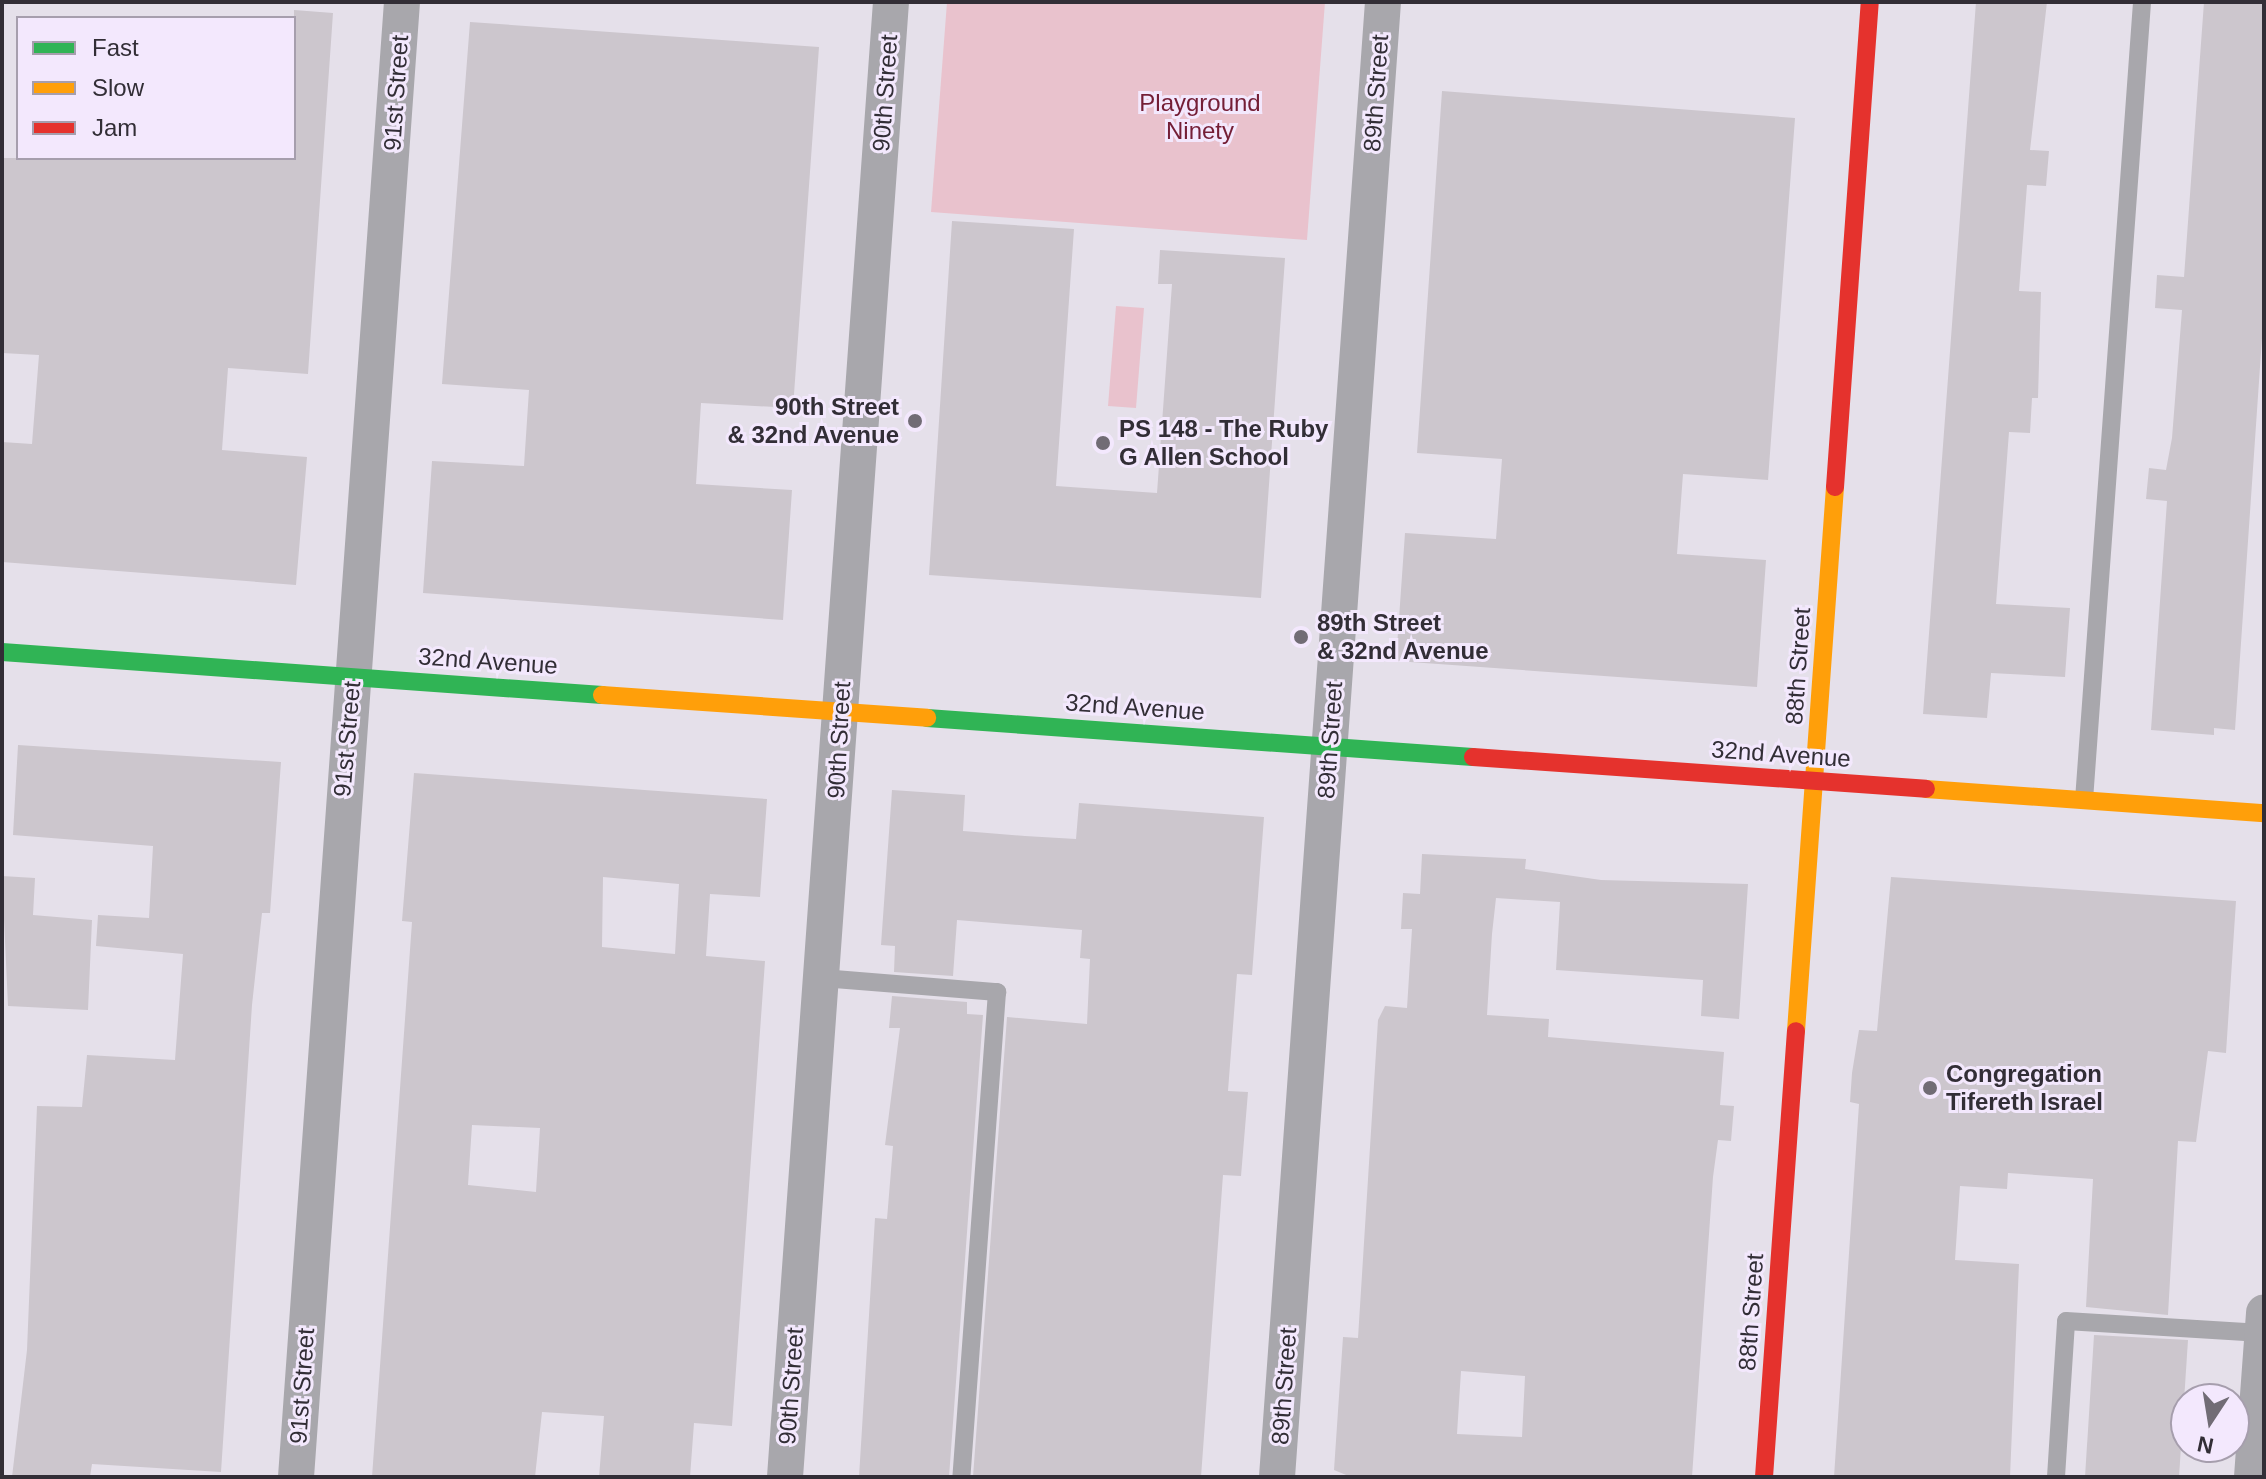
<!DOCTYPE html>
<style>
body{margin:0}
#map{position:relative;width:2266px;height:1479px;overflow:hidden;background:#e5e0ea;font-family:Arial,sans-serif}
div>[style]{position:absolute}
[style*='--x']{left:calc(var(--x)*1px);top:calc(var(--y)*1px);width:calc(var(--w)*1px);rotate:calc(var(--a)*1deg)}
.green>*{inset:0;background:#e9c2cd}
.building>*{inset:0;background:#ccc6cd}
.lane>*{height:18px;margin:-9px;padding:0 9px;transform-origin:9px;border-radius:9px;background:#a8a7ac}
.street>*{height:36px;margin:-18px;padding:0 18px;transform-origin:18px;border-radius:18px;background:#a8a7ac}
.fast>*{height:18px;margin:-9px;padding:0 9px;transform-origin:9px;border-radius:9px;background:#30b455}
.slow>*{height:18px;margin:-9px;padding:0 9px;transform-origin:9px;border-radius:9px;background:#ff9f0a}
.jam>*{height:18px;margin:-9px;padding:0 9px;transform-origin:9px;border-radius:9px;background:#e5322d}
.dots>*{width:22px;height:22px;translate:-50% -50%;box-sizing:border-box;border:4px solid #f3e8fd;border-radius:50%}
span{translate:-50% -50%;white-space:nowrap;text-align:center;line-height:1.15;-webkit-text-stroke:6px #f3e8fd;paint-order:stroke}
.street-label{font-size:24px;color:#322e36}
.park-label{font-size:24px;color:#741e36}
.poi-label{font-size:24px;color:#322e36;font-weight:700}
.right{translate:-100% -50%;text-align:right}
.left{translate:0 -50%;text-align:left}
.frame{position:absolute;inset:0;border:4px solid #322e36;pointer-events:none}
.legend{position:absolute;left:16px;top:16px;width:280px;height:144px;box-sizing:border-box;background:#f3e8fd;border:2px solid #a69ead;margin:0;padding:10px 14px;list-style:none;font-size:24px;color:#322e36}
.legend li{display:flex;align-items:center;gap:16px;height:40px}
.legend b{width:40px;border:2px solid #a69ead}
.north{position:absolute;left:2170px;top:1383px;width:80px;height:80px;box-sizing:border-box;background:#f3e8fd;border:2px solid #a69ead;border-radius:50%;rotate:192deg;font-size:22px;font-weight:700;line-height:32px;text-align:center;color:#322e36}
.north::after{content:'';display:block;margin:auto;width:28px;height:36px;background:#716c75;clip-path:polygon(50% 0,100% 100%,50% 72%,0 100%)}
</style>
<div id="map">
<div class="green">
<i style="clip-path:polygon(947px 2px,1325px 2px,1307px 240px,931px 212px)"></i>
<i style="clip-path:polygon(1116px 306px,1144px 308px,1136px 408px,1108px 406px)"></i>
</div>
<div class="building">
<i style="clip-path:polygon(1976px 2px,2047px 2px,2030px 150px,2049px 151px,2046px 186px,2027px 185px,2019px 291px,2041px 292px,2038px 398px,2032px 398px,2030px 433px,2009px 432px,1996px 604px,2070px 608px,2065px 677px,1991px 673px,1987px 718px,1923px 714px)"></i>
<i style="clip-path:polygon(2204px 2px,2264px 2px,2264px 309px,2235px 730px,2214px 728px,2214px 735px,2151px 730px,2167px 501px,2146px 499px,2149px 468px,2166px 470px,2172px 438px,2182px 310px,2155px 308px,2157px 275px,2184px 277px)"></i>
<i style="clip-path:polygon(294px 10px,333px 13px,308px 374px,228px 368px,222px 450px,307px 457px,296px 585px,2px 562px,2px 442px,32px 444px,39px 355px,2px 353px,2px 158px,294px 158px)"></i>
<i style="clip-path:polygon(470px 22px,819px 47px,793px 408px,701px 403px,696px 484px,792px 490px,783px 620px,423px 593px,432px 461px,524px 466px,529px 390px,442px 384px)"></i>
<i style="clip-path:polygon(1442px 91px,1795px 118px,1768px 480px,1683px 474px,1677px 554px,1766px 560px,1757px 687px,1396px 661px,1405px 533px,1496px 539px,1502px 459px,1417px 453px)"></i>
<i style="clip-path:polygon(952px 221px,1074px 229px,1056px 486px,1157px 493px,1172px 284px,1158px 284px,1160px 250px,1285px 258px,1261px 598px,929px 575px)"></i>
<i style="clip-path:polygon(18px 745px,281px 762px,270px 913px,262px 913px,252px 1005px,221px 1472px,92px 1464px,90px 1477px,12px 1477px,27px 1350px,37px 1106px,82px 1107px,87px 1055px,175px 1060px,183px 954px,96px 946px,98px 915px,149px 918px,153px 846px,13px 835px)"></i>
<i style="clip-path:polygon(evenodd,414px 773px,767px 799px,760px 897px,710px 894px,706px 956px,765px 961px,732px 1426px,694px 1423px,690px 1477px,599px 1477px,604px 1416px,542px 1412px,535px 1477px,372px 1477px,412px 922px,402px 921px,414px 773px,603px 877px,679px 884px,675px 954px,602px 947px,603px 877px,414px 773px,472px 1125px,540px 1128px,536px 1192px,468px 1185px,472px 1125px)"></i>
<i style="clip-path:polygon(892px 790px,965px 795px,963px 831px,1025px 836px,1076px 839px,1079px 803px,1264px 817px,1252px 975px,1237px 974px,1228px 1091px,1248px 1092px,1241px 1176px,1223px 1175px,1201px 1477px,973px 1477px,1007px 1017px,1087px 1024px,1090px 959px,1080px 958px,1082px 930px,957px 920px,953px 976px,894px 972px,895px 946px,881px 945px)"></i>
<i style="clip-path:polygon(evenodd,1422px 854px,1526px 859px,1525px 869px,1601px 880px,1748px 884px,1739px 1019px,1701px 1016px,1703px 980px,1556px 970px,1560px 902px,1496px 898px,1492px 934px,1487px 1015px,1549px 1019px,1548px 1037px,1724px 1052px,1720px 1105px,1734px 1106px,1731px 1141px,1718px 1140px,1713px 1177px,1692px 1477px,1351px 1477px,1334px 1470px,1343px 1337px,1358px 1338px,1378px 1020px,1385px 1006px,1407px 1008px,1412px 929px,1401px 929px,1403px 893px,1420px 894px,1422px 854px,1461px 1371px,1525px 1376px,1522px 1437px,1457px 1434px,1461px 1371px)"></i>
<i style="clip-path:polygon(2px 876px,35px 878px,33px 915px,92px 920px,88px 1010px,8px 1006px)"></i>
<i style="clip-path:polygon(1891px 877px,2236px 901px,2226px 1053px,2208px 1051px,2196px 1142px,2178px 1141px,2168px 1315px,2086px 1307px,2093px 1179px,2008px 1173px,2007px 1189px,1960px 1186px,1955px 1260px,2019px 1264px,2010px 1477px,1834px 1477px,1859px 1104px,1850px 1102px,1852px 1073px,1859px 1030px,1877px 1031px)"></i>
<i style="clip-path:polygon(892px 996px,967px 1002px,967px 1014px,983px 1015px,949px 1477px,859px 1477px,875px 1218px,887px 1219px,893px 1146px,885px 1145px,900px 1028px,889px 1028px)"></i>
<i style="clip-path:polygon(2094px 1335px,2188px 1340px,2179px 1477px,2085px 1477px)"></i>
</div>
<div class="lane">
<i style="--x:2084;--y:800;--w:800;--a:-85.84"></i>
<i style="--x:822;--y:978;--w:176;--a:4.6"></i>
<i style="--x:997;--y:992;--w:486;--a:94.2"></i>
<i style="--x:2056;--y:1477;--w:156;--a:-86.3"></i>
<i style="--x:2066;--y:1321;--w:196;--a:3.5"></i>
</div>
<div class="street">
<i style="--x:296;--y:1477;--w:1479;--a:-85.89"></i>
<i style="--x:785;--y:1477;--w:1479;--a:-85.89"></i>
<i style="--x:1277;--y:1477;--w:1479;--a:-85.89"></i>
<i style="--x:2252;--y:1477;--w:165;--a:-85.8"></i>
</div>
<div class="fast">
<i style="--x:2;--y:652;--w:602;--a:4.1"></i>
<i style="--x:927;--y:718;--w:547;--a:4.09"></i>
</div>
<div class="slow">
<i style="--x:602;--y:695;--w:326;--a:4"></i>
<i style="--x:1926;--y:789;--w:339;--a:4.1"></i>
<i style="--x:1796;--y:1031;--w:545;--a:-85.9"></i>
</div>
<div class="jam">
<i style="--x:1835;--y:487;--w:486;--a:-85.9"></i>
<i style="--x:1473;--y:757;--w:454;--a:4"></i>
<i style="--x:1764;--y:1477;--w:447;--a:-85.9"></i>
</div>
<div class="dots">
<i style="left:915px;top:421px;background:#716c75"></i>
<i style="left:1103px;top:443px;background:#716c75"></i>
<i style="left:1301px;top:637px;background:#716c75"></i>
<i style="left:1930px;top:1088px;background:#716c75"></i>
</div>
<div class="street-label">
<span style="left:396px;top:93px;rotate:-86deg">91st Street</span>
<span style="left:885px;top:93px;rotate:-86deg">90th Street</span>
<span style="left:1376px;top:93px;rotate:-86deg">89th Street</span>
<span style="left:488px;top:661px;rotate:4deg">32nd Avenue</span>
<span style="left:1798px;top:666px;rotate:-86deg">88th Street</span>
<span style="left:1135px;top:707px;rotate:4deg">32nd Avenue</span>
<span style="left:347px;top:739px;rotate:-85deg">91st Street</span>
<span style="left:839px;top:740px;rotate:-87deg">90th Street</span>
<span style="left:1330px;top:740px;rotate:-86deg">89th Street</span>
<span style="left:1781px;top:754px;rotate:4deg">32nd Avenue</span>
<span style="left:1751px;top:1312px;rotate:-86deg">88th Street</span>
<span style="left:302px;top:1386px;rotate:-86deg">91st Street</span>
<span style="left:791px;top:1386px;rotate:-86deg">90th Street</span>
<span style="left:1284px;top:1386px;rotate:-86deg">89th Street</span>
</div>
<div class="park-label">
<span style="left:1200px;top:117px">Playground<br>Ninety</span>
</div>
<div class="poi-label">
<span class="right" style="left:899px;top:421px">90th Street<br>&amp; 32nd Avenue</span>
<span class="left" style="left:1119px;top:443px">PS 148 - The Ruby<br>G Allen School</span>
<span class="left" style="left:1317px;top:637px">89th Street<br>&amp; 32nd Avenue</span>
<span class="left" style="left:1946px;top:1088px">Congregation<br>Tifereth Israel</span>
</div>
<div class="frame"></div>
<ul class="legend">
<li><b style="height:10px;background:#30b455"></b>Fast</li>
<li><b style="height:10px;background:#ff9f0a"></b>Slow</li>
<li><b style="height:10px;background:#e5322d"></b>Jam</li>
</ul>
<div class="north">N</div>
</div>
